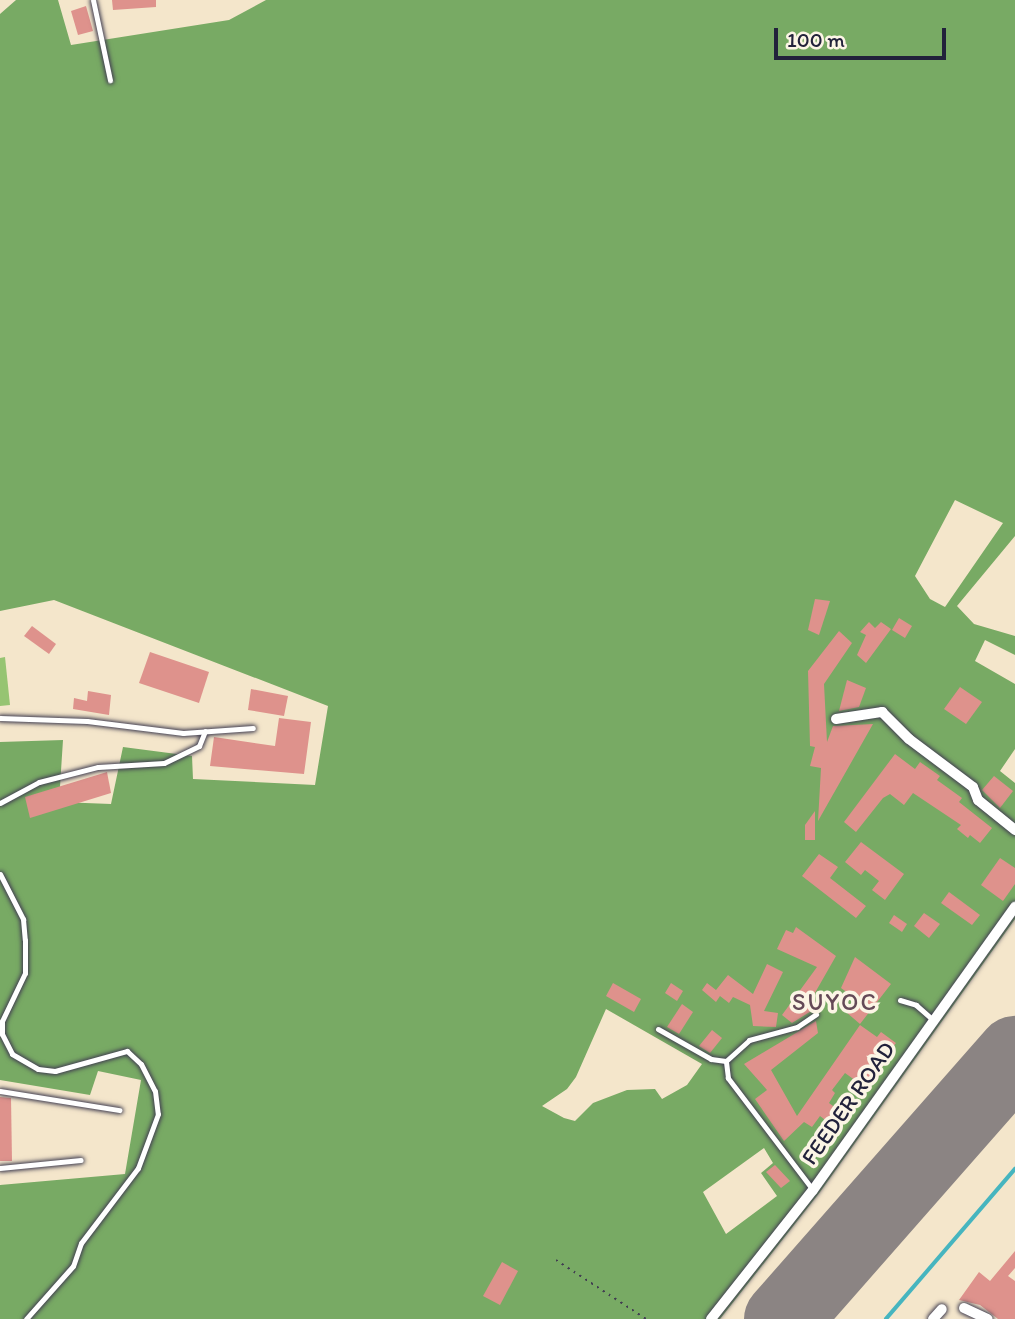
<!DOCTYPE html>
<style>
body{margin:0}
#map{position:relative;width:1015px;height:1319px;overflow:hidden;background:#f4e6cb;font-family:Itim,sans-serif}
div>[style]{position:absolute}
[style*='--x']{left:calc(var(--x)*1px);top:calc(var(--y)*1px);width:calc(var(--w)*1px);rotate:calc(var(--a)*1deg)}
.green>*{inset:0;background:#96c472}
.forest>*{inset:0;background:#78aa64}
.stream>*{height:3.5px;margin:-1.75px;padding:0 1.75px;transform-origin:1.75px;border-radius:1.75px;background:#46b5bf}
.runway>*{height:77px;margin:-38.5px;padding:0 38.5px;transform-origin:38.5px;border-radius:38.5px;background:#8b8483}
.building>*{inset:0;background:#de928c}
.path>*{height:2px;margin-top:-1px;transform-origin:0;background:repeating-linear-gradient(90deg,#423f51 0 2px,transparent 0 7px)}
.roads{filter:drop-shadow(0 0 2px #423f51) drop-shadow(0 0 2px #423f51)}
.lane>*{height:5px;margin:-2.5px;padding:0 2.5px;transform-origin:2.5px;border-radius:2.5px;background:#fff}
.street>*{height:10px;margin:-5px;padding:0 5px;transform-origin:5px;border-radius:5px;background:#fff}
span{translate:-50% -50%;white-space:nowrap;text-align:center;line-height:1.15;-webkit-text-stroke:7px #fcf5e5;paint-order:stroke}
.street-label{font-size:23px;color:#22223b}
.neighbourhood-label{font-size:24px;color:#644957;letter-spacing:2px}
.scale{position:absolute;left:774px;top:28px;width:172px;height:32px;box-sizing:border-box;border:4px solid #22223b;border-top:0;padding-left:9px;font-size:21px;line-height:24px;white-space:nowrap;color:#22223b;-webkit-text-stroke:5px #fcf5e5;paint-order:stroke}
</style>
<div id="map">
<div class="green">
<i style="clip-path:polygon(5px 657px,10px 705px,0 706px,0 658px)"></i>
</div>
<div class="forest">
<i style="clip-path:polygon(evenodd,16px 0,58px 0,71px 45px,229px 20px,266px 0,1015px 0,1015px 536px,957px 606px,974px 624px,1015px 636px,1015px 655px,985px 640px,975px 661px,1015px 684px,1015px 749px,1000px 771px,1015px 783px,1015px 919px,820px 1192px,720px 1319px,0 1319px,0 1185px,125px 1174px,141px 1080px,98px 1071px,90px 1095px,0 1080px,0 742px,63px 740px,59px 802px,111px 804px,123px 747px,192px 756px,193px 779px,315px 785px,328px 706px,54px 600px,0 611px,0 14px,16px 0,955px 500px,1003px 523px,945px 607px,930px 599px,915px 576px,955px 500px,16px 0,606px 1009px,702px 1064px,687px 1085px,662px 1099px,655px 1089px,627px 1090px,593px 1103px,575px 1121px,564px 1118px,542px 1106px,567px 1089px,576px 1077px,606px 1009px,16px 0,764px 1148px,773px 1163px,761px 1173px,777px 1196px,726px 1234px,703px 1192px,764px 1148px)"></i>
</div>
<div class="stream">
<i style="--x:886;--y:1319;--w:198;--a:-49.3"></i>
</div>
<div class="runway">
<i style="--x:782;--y:1319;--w:353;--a:-48.7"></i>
</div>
<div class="building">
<i style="clip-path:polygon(112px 0,156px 0,156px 7px,113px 10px)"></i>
<i style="clip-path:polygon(86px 6px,93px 31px,78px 35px,71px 11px)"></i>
<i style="clip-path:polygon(815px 599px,830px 601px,819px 635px,808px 630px)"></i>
<i style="clip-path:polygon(899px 618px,912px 626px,905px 638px,892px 630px)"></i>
<i style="clip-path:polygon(869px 622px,875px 628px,881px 622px,891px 629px,866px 663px,857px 655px,866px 635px,860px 632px)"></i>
<i style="clip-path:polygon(32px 626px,56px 644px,49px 654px,24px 636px)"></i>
<i style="clip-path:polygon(839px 631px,852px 643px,824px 684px,827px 742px,833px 726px,873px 724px,818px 821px,821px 768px,810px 766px,815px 747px,810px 746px,808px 671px)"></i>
<i style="clip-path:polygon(150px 652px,209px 672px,199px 703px,139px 683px)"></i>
<i style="clip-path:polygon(847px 680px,866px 688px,859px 707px,839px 711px)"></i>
<i style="clip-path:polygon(960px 687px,982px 702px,966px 724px,944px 709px)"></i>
<i style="clip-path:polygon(251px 689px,288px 696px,284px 716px,248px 710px)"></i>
<i style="clip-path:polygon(88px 691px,111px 695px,109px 715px,73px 709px,74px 698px,87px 701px)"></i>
<i style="clip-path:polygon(279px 718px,311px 722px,304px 774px,210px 766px,214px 737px,275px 746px)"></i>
<i style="clip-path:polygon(895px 754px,915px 769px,920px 762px,940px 776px,937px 780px,962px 798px,959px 802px,992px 828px,980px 843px,970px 835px,968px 838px,957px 829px,961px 825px,913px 793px,904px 805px,890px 794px,883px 798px,856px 832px,844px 822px)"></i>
<i style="clip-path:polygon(107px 772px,111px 793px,30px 818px,25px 797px)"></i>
<i style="clip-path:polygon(994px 776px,1013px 791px,1000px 808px,982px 790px)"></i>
<i style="clip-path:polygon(815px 811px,815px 840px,805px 840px,805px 825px)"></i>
<i style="clip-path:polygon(861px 842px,904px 874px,885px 900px,872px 890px,879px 881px,865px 870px,861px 875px,845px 862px)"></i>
<i style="clip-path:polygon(819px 854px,838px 867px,830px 878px,866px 906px,856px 918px,802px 876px)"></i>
<i style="clip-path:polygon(1000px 858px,1015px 868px,1015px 884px,1003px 901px,981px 885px)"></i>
<i style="clip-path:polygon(949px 892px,980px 915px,972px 925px,941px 903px)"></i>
<i style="clip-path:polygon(924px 913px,940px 924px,929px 938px,914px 926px)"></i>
<i style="clip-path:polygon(894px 915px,907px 924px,902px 932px,889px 923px)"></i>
<i style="clip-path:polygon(796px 927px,836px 956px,812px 998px,813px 1010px,792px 1023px,782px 1015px,817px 967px,777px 949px,786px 930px,793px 933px)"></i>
<i style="clip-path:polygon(855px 957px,891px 984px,860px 1024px,846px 1012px,856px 999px,841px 988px)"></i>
<i style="clip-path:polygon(767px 964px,783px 972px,764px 1011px,778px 1013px,776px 1027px,753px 1026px,750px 1005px,733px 997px,729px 1003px,720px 996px,716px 1002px,702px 990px,707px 983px,716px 990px,728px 975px,753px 994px)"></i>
<i style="clip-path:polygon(613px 983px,641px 999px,634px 1012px,606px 996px)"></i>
<i style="clip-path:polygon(671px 983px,683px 991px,677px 1001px,665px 993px)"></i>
<i style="clip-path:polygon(682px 1004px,693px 1012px,679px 1034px,667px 1027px)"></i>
<i style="clip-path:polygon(816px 1021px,818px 1033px,771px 1070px,797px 1116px,860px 1025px,877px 1037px,881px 1032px,896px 1043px,882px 1061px,885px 1064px,863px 1086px,845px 1073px,832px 1090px,835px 1093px,829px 1103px,848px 1117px,838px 1130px,820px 1116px,812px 1127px,804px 1122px,784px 1141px,755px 1099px,767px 1090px,744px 1064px)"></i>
<i style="clip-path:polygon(712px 1030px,722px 1038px,710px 1053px,699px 1046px)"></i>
<i style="clip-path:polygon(0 1097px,11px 1098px,12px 1161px,0 1161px)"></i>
<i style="clip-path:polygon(775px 1165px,790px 1181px,781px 1188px,766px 1172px)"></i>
<i style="clip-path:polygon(1015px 1251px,1015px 1268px,1008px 1276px,1015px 1281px,1015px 1319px,998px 1319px,980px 1305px,959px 1300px,979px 1272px,990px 1281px)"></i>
<i style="clip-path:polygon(502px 1262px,518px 1271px,500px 1305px,483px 1296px)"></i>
</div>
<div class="path">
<i style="--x:556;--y:1260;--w:108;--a:33.2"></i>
</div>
<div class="roads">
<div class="lane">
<i style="--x:93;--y:0;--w:82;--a:78"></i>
<i style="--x:0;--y:718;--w:87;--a:2"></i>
<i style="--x:87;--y:721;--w:97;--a:7.1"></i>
<i style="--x:183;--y:733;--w:70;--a:-4.1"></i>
<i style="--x:0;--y:803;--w:44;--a:-28.3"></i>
<i style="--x:39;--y:782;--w:61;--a:-14.3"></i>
<i style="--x:98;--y:767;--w:66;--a:-3.5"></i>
<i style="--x:164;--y:763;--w:39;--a:-26"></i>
<i style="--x:199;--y:746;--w:16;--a:-68"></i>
<i style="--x:0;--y:874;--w:51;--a:62.9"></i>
<i style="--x:23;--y:919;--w:21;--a:85"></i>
<i style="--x:25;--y:940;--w:33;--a:90"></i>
<i style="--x:25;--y:973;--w:53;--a:115.6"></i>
<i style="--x:2;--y:1021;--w:13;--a:90"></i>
<i style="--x:2;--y:1034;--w:22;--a:63"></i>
<i style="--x:12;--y:1054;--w:30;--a:30"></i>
<i style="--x:38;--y:1069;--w:17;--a:7"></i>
<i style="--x:55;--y:1071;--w:75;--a:-15.5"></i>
<i style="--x:127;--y:1051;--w:19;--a:43"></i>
<i style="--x:141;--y:1064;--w:30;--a:63"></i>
<i style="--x:155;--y:1091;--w:23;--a:83"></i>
<i style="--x:158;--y:1114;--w:58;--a:110.3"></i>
<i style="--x:138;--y:1168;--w:94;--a:127.2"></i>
<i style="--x:81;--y:1243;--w:24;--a:109"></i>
<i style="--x:73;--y:1266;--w:71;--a:131.6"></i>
<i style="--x:900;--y:1000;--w:17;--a:17"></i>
<i style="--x:916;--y:1005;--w:21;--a:41"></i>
<i style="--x:658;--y:1029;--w:61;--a:29.5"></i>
<i style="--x:711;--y:1059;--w:15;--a:8"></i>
<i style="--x:0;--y:1091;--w:121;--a:9.1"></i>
<i style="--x:0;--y:1168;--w:81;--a:-5.6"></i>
<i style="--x:813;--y:1190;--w:141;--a:-127.2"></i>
<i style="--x:728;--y:1078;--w:17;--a:-97"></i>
<i style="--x:726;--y:1061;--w:31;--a:-42"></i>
<i style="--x:749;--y:1040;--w:50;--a:-15.2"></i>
<i style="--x:797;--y:1027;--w:23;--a:-34"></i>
</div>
<div class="street">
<i style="--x:836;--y:719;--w:47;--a:-8.7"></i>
<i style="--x:882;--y:712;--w:38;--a:45"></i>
<i style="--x:909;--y:739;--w:80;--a:36.9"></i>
<i style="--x:973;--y:787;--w:14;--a:69"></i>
<i style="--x:978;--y:800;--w:48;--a:39"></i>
<i style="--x:964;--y:1308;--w:26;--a:25"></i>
<i style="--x:711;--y:1319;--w:164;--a:-51.7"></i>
<i style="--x:813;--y:1190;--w:348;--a:-54.5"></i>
<i style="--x:933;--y:1319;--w:13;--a:-48"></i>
</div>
</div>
<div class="street-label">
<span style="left:848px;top:1103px;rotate:-55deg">FEEDER ROAD</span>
</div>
<div class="neighbourhood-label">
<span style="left:835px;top:1002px">SUYOC</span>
</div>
<div class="scale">100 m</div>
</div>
